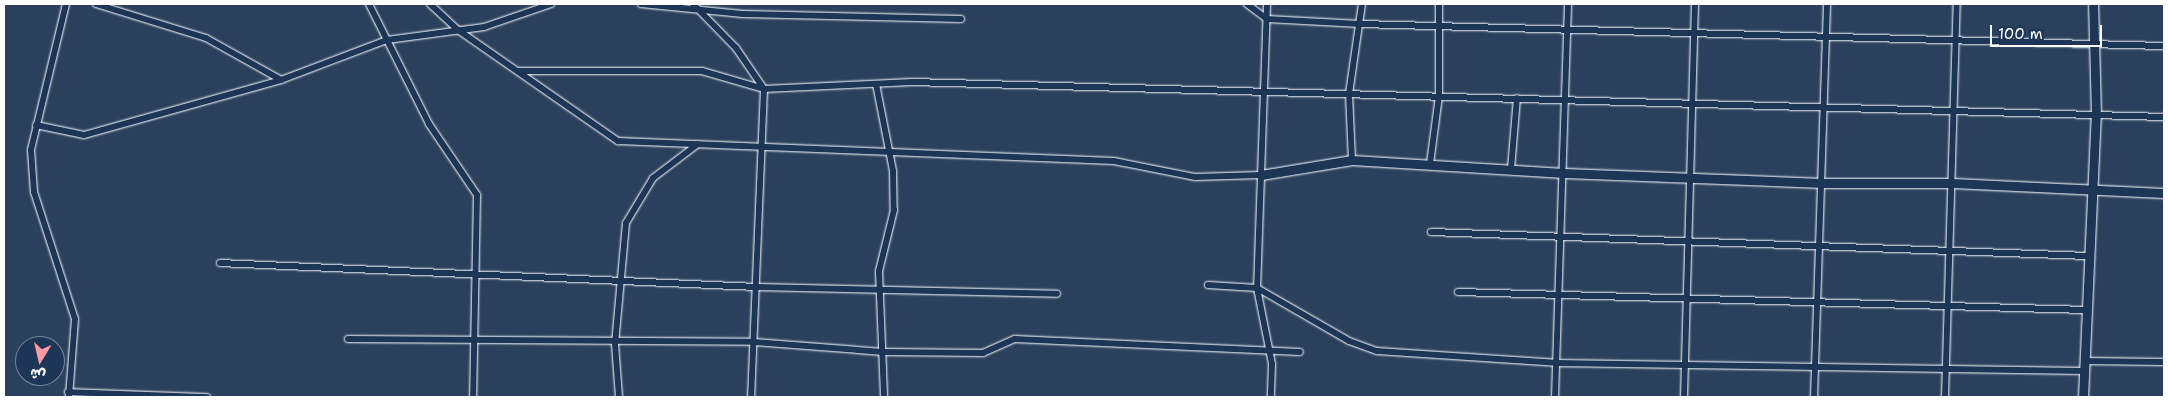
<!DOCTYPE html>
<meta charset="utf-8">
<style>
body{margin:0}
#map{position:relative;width:2168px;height:401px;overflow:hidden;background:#2b405c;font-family:"Shantell Sans","Playpen Sans Arabic",sans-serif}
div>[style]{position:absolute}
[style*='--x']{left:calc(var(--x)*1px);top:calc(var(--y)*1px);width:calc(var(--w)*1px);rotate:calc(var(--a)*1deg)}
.roads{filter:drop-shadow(0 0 1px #fff) drop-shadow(0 0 1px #fff)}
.minor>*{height:6px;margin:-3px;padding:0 3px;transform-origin:3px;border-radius:3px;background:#1d3557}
.tertiary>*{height:9px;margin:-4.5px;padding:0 4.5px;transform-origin:4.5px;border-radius:4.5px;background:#1d3557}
span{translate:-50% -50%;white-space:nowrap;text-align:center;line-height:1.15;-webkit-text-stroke:4px #1d3557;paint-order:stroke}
.frame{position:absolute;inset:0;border:5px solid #fff;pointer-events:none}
.north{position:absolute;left:15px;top:336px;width:50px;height:50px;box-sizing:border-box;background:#1d3557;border:1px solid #77869a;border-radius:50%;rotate:189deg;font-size:14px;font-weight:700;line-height:20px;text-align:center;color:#fff}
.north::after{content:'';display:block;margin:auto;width:18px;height:22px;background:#ff9aa2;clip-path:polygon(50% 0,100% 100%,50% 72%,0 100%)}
.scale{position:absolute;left:1990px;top:25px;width:112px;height:22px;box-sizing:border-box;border:2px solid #fff;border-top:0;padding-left:6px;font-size:15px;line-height:18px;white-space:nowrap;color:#fff;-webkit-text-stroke:4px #1d3557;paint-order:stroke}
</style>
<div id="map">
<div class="roads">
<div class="minor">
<i style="--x:66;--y:4;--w:150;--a:103.5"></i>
<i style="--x:31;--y:150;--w:42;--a:85.9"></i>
<i style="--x:34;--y:192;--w:133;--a:72.1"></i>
<i style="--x:75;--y:319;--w:78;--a:94.4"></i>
<i style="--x:96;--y:4;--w:115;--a:17.2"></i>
<i style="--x:206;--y:38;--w:86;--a:29.2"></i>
<i style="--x:281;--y:80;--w:113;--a:-20.7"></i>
<i style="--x:387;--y:40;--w:98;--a:-7.6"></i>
<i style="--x:484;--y:27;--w:71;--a:-18.9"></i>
<i style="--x:369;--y:4;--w:134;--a:63.4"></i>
<i style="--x:429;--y:124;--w:86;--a:55.9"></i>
<i style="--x:477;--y:195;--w:202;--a:91.1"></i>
<i style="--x:430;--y:4;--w:38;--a:43"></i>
<i style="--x:458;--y:30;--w:195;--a:34.8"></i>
<i style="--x:618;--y:141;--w:496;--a:2.3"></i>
<i style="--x:1114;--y:161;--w:83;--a:11.2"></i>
<i style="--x:1195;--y:177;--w:66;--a:-1.7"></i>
<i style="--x:641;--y:4;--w:102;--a:5.6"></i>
<i style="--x:743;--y:14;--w:218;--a:1.3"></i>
<i style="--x:693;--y:4;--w:62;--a:45.7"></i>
<i style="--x:736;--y:48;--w:50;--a:55.7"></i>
<i style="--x:764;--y:89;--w:308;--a:92.4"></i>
<i style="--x:1247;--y:4;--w:25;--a:37"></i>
<i style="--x:1267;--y:19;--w:93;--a:3.1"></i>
<i style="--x:1360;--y:24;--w:804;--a:1.57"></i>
<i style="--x:1267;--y:4;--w:284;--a:92"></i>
<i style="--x:1257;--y:288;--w:77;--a:78.8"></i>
<i style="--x:1272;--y:364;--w:33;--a:92"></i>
<i style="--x:519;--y:71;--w:183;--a:0"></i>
<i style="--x:702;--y:71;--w:65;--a:16.2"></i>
<i style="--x:764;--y:89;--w:148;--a:-2.7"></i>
<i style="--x:912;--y:82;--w:1252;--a:1.6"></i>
<i style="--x:876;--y:84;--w:89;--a:78.9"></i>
<i style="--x:893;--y:171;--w:39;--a:89"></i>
<i style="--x:894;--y:210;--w:63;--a:103.8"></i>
<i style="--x:879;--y:271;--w:126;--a:87.7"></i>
<i style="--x:36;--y:125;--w:49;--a:11.8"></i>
<i style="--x:84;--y:135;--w:205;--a:-15.6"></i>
<i style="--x:1352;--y:160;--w:66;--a:-92.6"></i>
<i style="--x:1349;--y:94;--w:91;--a:-81.8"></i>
<i style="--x:1430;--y:164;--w:69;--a:-82.5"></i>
<i style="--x:1439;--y:96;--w:92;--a:-90"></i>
<i style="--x:1511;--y:169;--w:71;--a:-85.2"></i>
<i style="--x:1431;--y:232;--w:658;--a:2.09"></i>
<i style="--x:220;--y:263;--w:538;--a:2.56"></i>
<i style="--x:757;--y:287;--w:300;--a:1.3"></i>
<i style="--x:1208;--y:285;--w:49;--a:3.5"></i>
<i style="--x:1257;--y:288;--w:106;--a:29.9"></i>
<i style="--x:1349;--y:341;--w:30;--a:20"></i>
<i style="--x:1377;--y:351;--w:179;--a:3.8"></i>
<i style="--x:1556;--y:363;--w:528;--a:0.87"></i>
<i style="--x:1458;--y:292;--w:629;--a:1.64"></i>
<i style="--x:348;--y:339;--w:406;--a:0.4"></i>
<i style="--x:754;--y:342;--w:129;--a:4.4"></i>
<i style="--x:883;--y:352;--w:100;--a:0.6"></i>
<i style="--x:983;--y:353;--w:35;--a:-24"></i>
<i style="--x:1015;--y:339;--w:285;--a:2.6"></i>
<i style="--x:2084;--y:361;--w:80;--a:0.7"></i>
<i style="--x:68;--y:392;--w:139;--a:2.1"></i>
<i style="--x:619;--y:397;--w:53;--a:-94.3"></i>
<i style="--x:615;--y:344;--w:121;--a:-84.8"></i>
<i style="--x:626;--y:223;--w:52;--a:-59"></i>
<i style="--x:653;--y:178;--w:56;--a:-37.1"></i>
<i style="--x:1555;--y:397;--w:393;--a:-88.1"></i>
<i style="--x:1684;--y:397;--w:393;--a:-88.4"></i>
<i style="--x:1814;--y:397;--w:393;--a:-88.1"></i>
<i style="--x:1945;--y:397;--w:393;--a:-88.3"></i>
</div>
<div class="tertiary">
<i style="--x:1261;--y:175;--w:92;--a:-9.4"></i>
<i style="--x:1352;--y:160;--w:212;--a:3.5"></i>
<i style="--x:1564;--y:173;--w:259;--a:2.2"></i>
<i style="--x:1823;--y:183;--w:129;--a:0"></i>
<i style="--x:1952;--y:183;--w:212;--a:2.7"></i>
<i style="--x:2083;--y:397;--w:282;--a:-87.4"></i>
<i style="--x:2096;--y:115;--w:111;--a:-91.5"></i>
</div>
</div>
<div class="frame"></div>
<div class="north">ش</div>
<div class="scale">100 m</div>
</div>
